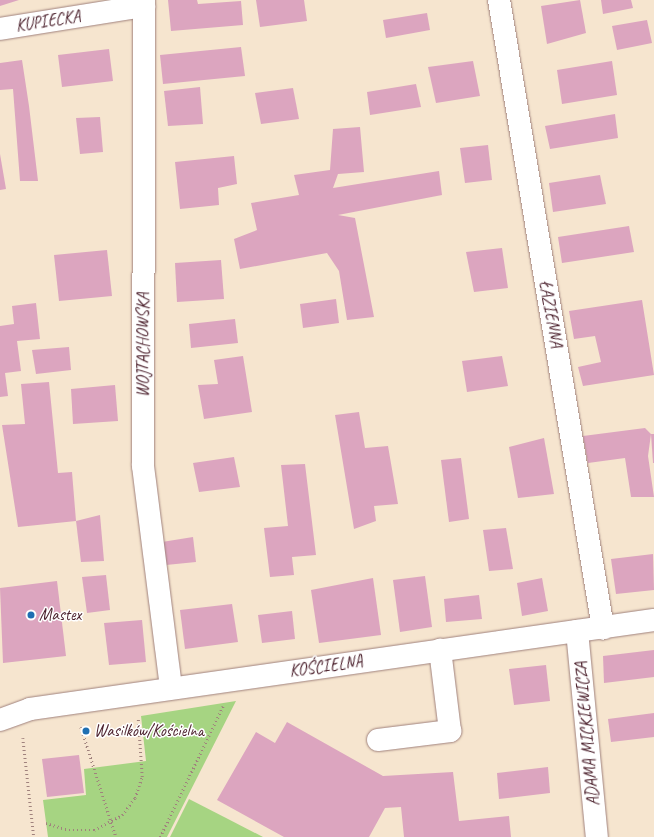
<!DOCTYPE html>
<meta charset="utf-8">
<style>
body{margin:0}
#map{position:relative;width:654px;height:837px;overflow:hidden;background:#f6e5cf;font-family:Caveat,sans-serif}
div>[style]{position:absolute}
[style*='--x']{left:calc(var(--x)*1px);top:calc(var(--y)*1px);width:calc(var(--w)*1px);rotate:calc(var(--a)*1deg)}
.green>*{inset:0;background:#a6d482}
.building>*{inset:0;background:#dca5bf}
.path>*{height:2.5px;margin-top:-1.25px;transform-origin:0;background:repeating-linear-gradient(90deg,#a0827d 0 1px,transparent 0 4px)}
.roads{filter:drop-shadow(0 0 1px #a0827d) drop-shadow(0 0 1px #a0827d)}
.minor>*{height:22px;margin:-11px;padding:0 11px;transform-origin:11px;border-radius:11px;background:#fff}
.dots>*{width:11px;height:11px;translate:-50% -50%;box-sizing:border-box;border:2px solid #fff;border-radius:50%}
span{translate:-50% -50%;white-space:nowrap;text-align:center;line-height:1.15;-webkit-text-stroke:3px #fff;paint-order:stroke}
.street-label{font-size:17px;color:#4a1f2b}
.poi-label{font-size:17px;color:#4a1f2b}
.left{translate:0 -50%;text-align:left}
</style>
<div id="map">
<div class="green">
<i style="clip-path:polygon(236px 701px,167px 837px,48px 837px,43px 800px,86px 795px,84px 769px,146px 761px,141px 716px)"></i>
<i style="clip-path:polygon(189px 799px,228px 819px,263px 837px,170px 837px)"></i>
</div>
<div class="building">
<i style="clip-path:polygon(0 0,19px 0,0 6px)"></i>
<i style="clip-path:polygon(168px 0,197px 0,198px 4px,241px 1px,243px 25px,171px 31px)"></i>
<i style="clip-path:polygon(256px 0,304px 0,307px 21px,260px 27px)"></i>
<i style="clip-path:polygon(580px 0,586px 33px,547px 44px,541px 6px)"></i>
<i style="clip-path:polygon(601px 0,631px 0,633px 8px,603px 14px)"></i>
<i style="clip-path:polygon(427px 13px,430px 30px,386px 38px,383px 20px)"></i>
<i style="clip-path:polygon(647px 20px,652px 43px,617px 50px,612px 26px)"></i>
<i style="clip-path:polygon(241px 47px,245px 76px,163px 84px,160px 55px)"></i>
<i style="clip-path:polygon(109px 49px,113px 81px,62px 87px,58px 55px)"></i>
<i style="clip-path:polygon(22px 60px,29px 106px,38px 181px,20px 181px,13px 89px,0 90px,0 63px)"></i>
<i style="clip-path:polygon(473px 61px,480px 96px,436px 103px,428px 67px)"></i>
<i style="clip-path:polygon(612px 61px,617px 95px,562px 104px,557px 70px)"></i>
<i style="clip-path:polygon(416px 84px,421px 107px,370px 115px,367px 92px)"></i>
<i style="clip-path:polygon(200px 87px,203px 124px,168px 126px,164px 91px)"></i>
<i style="clip-path:polygon(293px 88px,299px 119px,261px 124px,255px 93px)"></i>
<i style="clip-path:polygon(615px 114px,618px 138px,550px 149px,545px 126px)"></i>
<i style="clip-path:polygon(100px 117px,103px 152px,80px 154px,76px 118px)"></i>
<i style="clip-path:polygon(360px 127px,364px 172px,338px 174px,333px 188px,439px 171px,442px 195px,338px 215px,355px 218px,374px 317px,347px 320px,339px 271px,327px 253px,240px 269px,234px 239px,257px 230px,251px 203px,299px 195px,294px 175px,330px 170px,333px 129px)"></i>
<i style="clip-path:polygon(488px 145px,492px 180px,465px 183px,460px 148px)"></i>
<i style="clip-path:polygon(0 154px,6px 189px,0 190px)"></i>
<i style="clip-path:polygon(234px 156px,237px 184px,218px 188px,219px 205px,180px 209px,175px 162px)"></i>
<i style="clip-path:polygon(600px 175px,606px 204px,553px 212px,549px 183px)"></i>
<i style="clip-path:polygon(629px 226px,634px 252px,562px 263px,558px 237px)"></i>
<i style="clip-path:polygon(502px 248px,508px 288px,474px 292px,466px 252px)"></i>
<i style="clip-path:polygon(107px 250px,112px 296px,59px 301px,54px 255px)"></i>
<i style="clip-path:polygon(221px 260px,224px 299px,177px 302px,175px 263px)"></i>
<i style="clip-path:polygon(336px 299px,339px 323px,303px 328px,300px 304px)"></i>
<i style="clip-path:polygon(642px 300px,654px 375px,583px 386px,578px 367px,601px 362px,595px 336px,574px 339px,569px 311px)"></i>
<i style="clip-path:polygon(36px 303px,40px 339px,17px 341px,21px 371px,5px 373px,8px 396px,0 397px,0 326px,14px 324px,12px 306px)"></i>
<i style="clip-path:polygon(235px 319px,238px 343px,191px 348px,189px 324px)"></i>
<i style="clip-path:polygon(69px 347px,71px 370px,36px 374px,32px 350px)"></i>
<i style="clip-path:polygon(243px 356px,252px 412px,204px 419px,198px 385px,218px 384px,214px 360px)"></i>
<i style="clip-path:polygon(502px 356px,508px 386px,467px 392px,462px 361px)"></i>
<i style="clip-path:polygon(49px 382px,58px 473px,72px 472px,76px 521px,18px 527px,2px 425px,25px 424px,21px 384px)"></i>
<i style="clip-path:polygon(115px 385px,118px 421px,73px 424px,71px 389px)"></i>
<i style="clip-path:polygon(359px 412px,365px 448px,388px 446px,398px 504px,374px 506px,376px 521px,354px 529px,335px 415px)"></i>
<i style="clip-path:polygon(645px 428px,651px 434px,648px 456px,654px 497px,631px 497px,625px 458px,588px 463px,583px 436px)"></i>
<i style="clip-path:polygon(651px 434px,654px 434px,654px 463px,653px 463px)"></i>
<i style="clip-path:polygon(544px 438px,554px 494px,518px 498px,509px 447px)"></i>
<i style="clip-path:polygon(234px 457px,240px 487px,199px 492px,193px 463px)"></i>
<i style="clip-path:polygon(461px 458px,469px 519px,449px 522px,441px 460px)"></i>
<i style="clip-path:polygon(305px 464px,316px 555px,292px 557px,294px 575px,270px 577px,264px 528px,288px 526px,281px 465px)"></i>
<i style="clip-path:polygon(100px 515px,104px 561px,81px 562px,76px 521px)"></i>
<i style="clip-path:polygon(506px 528px,513px 569px,489px 571px,483px 530px)"></i>
<i style="clip-path:polygon(193px 537px,196px 562px,166px 565px,162px 542px)"></i>
<i style="clip-path:polygon(653px 554px,654px 590px,616px 594px,611px 559px)"></i>
<i style="clip-path:polygon(106px 575px,110px 610px,87px 613px,82px 577px)"></i>
<i style="clip-path:polygon(425px 576px,432px 627px,400px 632px,393px 580px)"></i>
<i style="clip-path:polygon(373px 578px,381px 635px,319px 643px,311px 590px)"></i>
<i style="clip-path:polygon(542px 578px,548px 611px,522px 616px,517px 583px)"></i>
<i style="clip-path:polygon(57px 581px,66px 656px,3px 663px,0 588px)"></i>
<i style="clip-path:polygon(479px 595px,482px 619px,446px 622px,444px 599px)"></i>
<i style="clip-path:polygon(232px 604px,238px 642px,185px 649px,180px 610px)"></i>
<i style="clip-path:polygon(292px 611px,295px 639px,262px 643px,258px 615px)"></i>
<i style="clip-path:polygon(142px 620px,146px 662px,109px 665px,104px 623px)"></i>
<i style="clip-path:polygon(654px 650px,654px 677px,604px 683px,603px 656px)"></i>
<i style="clip-path:polygon(546px 665px,550px 701px,514px 705px,509px 669px)"></i>
<i style="clip-path:polygon(654px 713px,654px 737px,611px 742px,608px 719px)"></i>
<i style="clip-path:polygon(287px 722px,383px 776px,453px 772px,459px 821px,509px 816px,511px 837px,404px 837px,401px 807px,385px 808px,369px 837px,284px 837px,217px 800px,256px 732px,275px 743px)"></i>
<i style="clip-path:polygon(79px 755px,84px 793px,47px 797px,42px 759px)"></i>
<i style="clip-path:polygon(548px 767px,550px 793px,499px 799px,497px 773px)"></i>
</div>
<div class="path">
<i style="--x:81;--y:727;--w:115;--a:72.3"></i>
<i style="--x:23;--y:738;--w:100;--a:83.7"></i>
<i style="--x:46;--y:823;--w:24;--a:17"></i>
<i style="--x:69;--y:830;--w:25;--a:0"></i>
<i style="--x:94;--y:830;--w:32;--a:-28"></i>
<i style="--x:122;--y:815;--w:21;--a:-53"></i>
<i style="--x:135;--y:798;--w:22;--a:-72"></i>
<i style="--x:142;--y:777;--w:59;--a:-93.9"></i>
<i style="--x:160;--y:837;--w:145;--a:-64.3"></i>
</div>
<div class="roads">
<div class="minor">
<i style="--x:144;--y:0;--w:466;--a:90.1"></i>
<i style="--x:143;--y:466;--w:224;--a:82.8"></i>
<i style="--x:499;--y:0;--w:637;--a:80.6"></i>
<i style="--x:0;--y:29;--w:146;--a:-9.1"></i>
<i style="--x:577;--y:631;--w:207;--a:84.5"></i>
<i style="--x:0;--y:720;--w:32;--a:-20"></i>
<i style="--x:30;--y:709;--w:630;--a:-8.12"></i>
<i style="--x:378;--y:740;--w:73;--a:-7.1"></i>
<i style="--x:450;--y:731;--w:82;--a:-97"></i>
</div>
</div>
<div class="dots">
<i style="left:31px;top:615px;background:#1f6fb2"></i>
<i style="left:86px;top:731px;background:#1f6fb2"></i>
</div>
<div class="street-label">
<span style="left:48px;top:21px;rotate:-9deg">KUPIECKA</span>
<span style="left:551px;top:314px;rotate:80deg">ŁAZIENNA</span>
<span style="left:143px;top:345px;rotate:-90deg">WOJTACHOWSKA</span>
<span style="left:326px;top:666px;rotate:-8deg">KOŚCIELNA</span>
<span style="left:587px;top:734px;rotate:-95deg">ADAMA MICKIEWICZA</span>
</div>
<div class="poi-label">
<span class="left" style="left:39px;top:615px">Mastex</span>
<span class="left" style="left:94px;top:731px">Wasilków/Kościelna</span>
</div>
</div>
